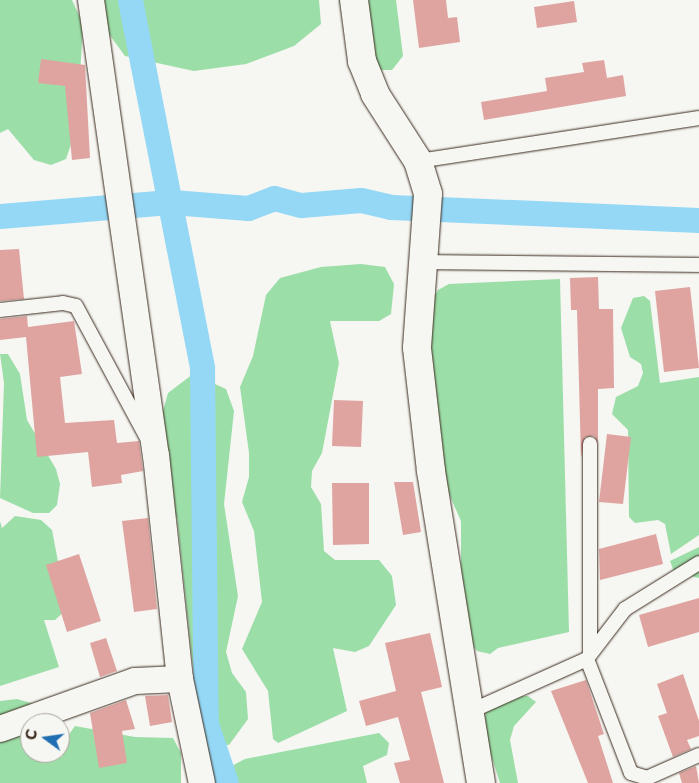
<!DOCTYPE html>
<meta charset="utf-8">
<style>
body{margin:0}
#map{position:relative;width:699px;height:783px;overflow:hidden;background:#f6f6f2;font-family:"Playpen Sans",sans-serif}
div>[style]{position:absolute}
[style*='--x']{left:calc(var(--x)*1px);top:calc(var(--y)*1px);width:calc(var(--w)*1px);rotate:calc(var(--a)*1deg)}
.green>*{inset:0;background:#9cdea8}
.canal>*{height:25px;margin:-12.5px;padding:0 12.5px;transform-origin:12.5px;border-radius:12.5px;background:#94d8f6}
.building>*{inset:0;background:#dfa4a0}
.roads{filter:drop-shadow(0 0 1px #3b2a1e) drop-shadow(0 0 1px #3b2a1e)}
.service>*{height:14px;margin:-7px;padding:0 7px;transform-origin:7px;border-radius:7px;background:#f6f6f2}
.minor>*{height:26px;margin:-13px;padding:0 13px;transform-origin:13px;border-radius:13px;background:#f6f6f2}
.tertiary>*{height:28px;margin:-14px;padding:0 14px;transform-origin:14px;border-radius:14px;background:#f6f6f2}
span{translate:-50% -50%;white-space:nowrap;text-align:center;line-height:1.15;-webkit-text-stroke:4px #f6f6f2;paint-order:stroke}
.north{position:absolute;left:20px;top:713px;width:50px;height:50px;box-sizing:border-box;background:#f6f6f2;border:1px solid #aba49d;border-radius:50%;rotate:284deg;font-size:14px;font-weight:700;line-height:20px;text-align:center;color:#3b2a1e}
.north::after{content:'';display:block;margin:auto;width:18px;height:22px;background:#1f6fb2;clip-path:polygon(50% 0,100% 100%,50% 72%,0 100%)}
</style>
<div id="map">
<div class="green">
<i style="clip-path:polygon(0 0,72px 0,83px 24px,77px 127px,66px 159px,51px 165px,34px 160px,8px 129px,0 133px)"></i>
<i style="clip-path:polygon(84px 0,319px 0,321px 24px,294px 46px,246px 64px,194px 71px,125px 56px)"></i>
<i style="clip-path:polygon(339px 0,396px 0,403px 56px,392px 70px,377px 70px,349px 54px)"></i>
<i style="clip-path:polygon(361px 264px,385px 267px,394px 284px,391px 314px,379px 321px,330px 321px,339px 363px,322px 453px,312px 471px,311px 487px,321px 504px,324px 551px,335px 560px,379px 560px,392px 576px,396px 605px,369px 646px,355px 652px,333px 648px,347px 711px,278px 743px,273px 739px,268px 691px,242px 649px,262px 602px,254px 531px,242px 502px,249px 477px,249px 453px,240px 387px,253px 356px,266px 295px,280px 278px,321px 267px)"></i>
<i style="clip-path:polygon(560px 279px,569px 632px,498px 648px,490px 654px,477px 651px,470px 642px,461px 603px,461px 521px,442px 478px,428px 391px,429px 304px,438px 290px,449px 284px)"></i>
<i style="clip-path:polygon(644px 296px,650px 301px,660px 383px,699px 377px,699px 535px,671px 554px,665px 524px,658px 520px,635px 523px,629px 517px,628px 430px,612px 414px,616px 397px,638px 386px,643px 373px,641px 364px,630px 357px,621px 328px,633px 298px)"></i>
<i style="clip-path:polygon(0 354px,8px 354px,20px 374px,27px 420px,56px 469px,60px 484px,57px 505px,49px 513px,33px 513px,0 498px,4px 383px)"></i>
<i style="clip-path:polygon(193px 374px,226px 389px,234px 411px,224px 504px,238px 596px,226px 652px,232px 673px,246px 692px,248px 719px,229px 745px,201px 743px,177px 518px,167px 507px,160px 421px,168px 393px)"></i>
<i style="clip-path:polygon(15px 516px,41px 520px,52px 530px,67px 609px,55px 620px,44px 620px,59px 667px,0 686px,0 521px,2px 528px)"></i>
<i style="clip-path:polygon(699px 547px,699px 578px,674px 572px,670px 561px)"></i>
<i style="clip-path:polygon(528px 696px,536px 702px,514px 726px,510px 740px,518px 783px,500px 783px,483px 730px,486px 711px,501px 697px)"></i>
<i style="clip-path:polygon(17px 699px,38px 705px,30px 723px,30px 753px,62px 757px,65px 740px,75px 726px,135px 737px,173px 738px,181px 753px,181px 783px,0 783px,0 701px)"></i>
<i style="clip-path:polygon(379px 733px,389px 743px,387px 755px,363px 766px,367px 783px,199px 783px,245px 759px)"></i>
</div>
<div class="canal">
<i style="--x:130;--y:0;--w:375;--a:78.9"></i>
<i style="--x:202;--y:368;--w:356;--a:89.4"></i>
<i style="--x:206;--y:724;--w:62;--a:71.3"></i>
<i style="--x:0;--y:216;--w:173;--a:-4.7"></i>
<i style="--x:172;--y:202;--w:76;--a:4.5"></i>
<i style="--x:248;--y:208;--w:28;--a:-21"></i>
<i style="--x:274;--y:198;--w:28;--a:15"></i>
<i style="--x:301;--y:205;--w:60;--a:-4.8"></i>
<i style="--x:361;--y:200;--w:31;--a:13"></i>
<i style="--x:391;--y:207;--w:308;--a:2.4"></i>
</div>
<div class="building">
<i style="clip-path:polygon(413px 0,446px 0,448px 18px,457px 17px,460px 42px,419px 48px)"></i>
<i style="clip-path:polygon(574px 1px,577px 22px,537px 28px,534px 7px)"></i>
<i style="clip-path:polygon(41px 59px,85px 65px,90px 158px,72px 160px,65px 86px,38px 83px)"></i>
<i style="clip-path:polygon(604px 60px,607px 78px,623px 75px,626px 96px,484px 120px,481px 102px,547px 91px,545px 78px,584px 72px,582px 63px)"></i>
<i style="clip-path:polygon(19px 249px,24px 299px,0 301px,0 250px)"></i>
<i style="clip-path:polygon(598px 277px,599px 309px,613px 309px,614px 388px,598px 389px,598px 443px,594px 436px,585px 437px,581px 458px,577px 310px,571px 310px,570px 278px)"></i>
<i style="clip-path:polygon(690px 287px,699px 368px,664px 372px,655px 291px)"></i>
<i style="clip-path:polygon(27px 316px,28px 327px,74px 321px,82px 374px,60px 377px,65px 423px,114px 420px,117px 443px,139px 441px,143px 471px,121px 475px,122px 483px,92px 487px,88px 452px,37px 457px,26px 337px,0 340px,0 319px)"></i>
<i style="clip-path:polygon(334px 400px,363px 401px,361px 447px,332px 446px)"></i>
<i style="clip-path:polygon(607px 434px,631px 437px,623px 504px,599px 502px)"></i>
<i style="clip-path:polygon(394px 482px,413px 482px,421px 532px,403px 535px)"></i>
<i style="clip-path:polygon(332px 483px,369px 483px,369px 544px,333px 545px)"></i>
<i style="clip-path:polygon(148px 518px,157px 609px,134px 612px,122px 521px)"></i>
<i style="clip-path:polygon(656px 534px,663px 564px,600px 580px,599px 549px)"></i>
<i style="clip-path:polygon(79px 554px,101px 621px,67px 632px,46px 565px)"></i>
<i style="clip-path:polygon(699px 598px,699px 632px,648px 647px,639px 615px)"></i>
<i style="clip-path:polygon(430px 633px,442px 687px,421px 692px,444px 783px,400px 783px,394px 763px,410px 760px,398px 717px,366px 726px,359px 701px,396px 691px,385px 643px)"></i>
<i style="clip-path:polygon(106px 638px,117px 671px,100px 677px,90px 643px)"></i>
<i style="clip-path:polygon(683px 674px,699px 721px,699px 736px,687px 740px,691px 749px,673px 757px,658px 716px,667px 713px,657px 684px)"></i>
<i style="clip-path:polygon(586px 680px,604px 734px,598px 736px,613px 783px,588px 783px,551px 691px)"></i>
<i style="clip-path:polygon(168px 695px,172px 722px,150px 726px,145px 696px)"></i>
<i style="clip-path:polygon(126px 700px,135px 729px,122px 731px,127px 763px,99px 768px,90px 713px)"></i>
<i style="clip-path:polygon(696px 766px,699px 783px,682px 783px,679px 773px)"></i>
</div>
<div class="roads">
<div class="service">
<i style="--x:418;--y:161;--w:284;--a:-8.7"></i>
<i style="--x:425;--y:262;--w:274;--a:0.6"></i>
<i style="--x:0;--y:310;--w:63;--a:-6.3"></i>
<i style="--x:63;--y:303;--w:13;--a:13"></i>
<i style="--x:76;--y:306;--w:148;--a:61.7"></i>
<i style="--x:590;--y:444;--w:210;--a:90"></i>
<i style="--x:589;--y:656;--w:59;--a:-52.5"></i>
<i style="--x:625;--y:609;--w:87;--a:-31.9"></i>
<i style="--x:469;--y:712;--w:129;--a:-24.2"></i>
<i style="--x:587;--y:659;--w:122;--a:68.9"></i>
<i style="--x:631;--y:773;--w:17;--a:17"></i>
<i style="--x:647;--y:778;--w:57;--a:-23.9"></i>
</div>
<div class="minor">
<i style="--x:91;--y:0;--w:460;--a:81.9"></i>
<i style="--x:156;--y:455;--w:225;--a:83.9"></i>
<i style="--x:180;--y:679;--w:106;--a:78.1"></i>
<i style="--x:0;--y:729;--w:143;--a:-19.6"></i>
<i style="--x:135;--y:681;--w:45;--a:-2.5"></i>
</div>
<div class="tertiary">
<i style="--x:354;--y:0;--w:62;--a:82.5"></i>
<i style="--x:362;--y:61;--w:35;--a:68"></i>
<i style="--x:375;--y:94;--w:80;--a:57.3"></i>
<i style="--x:418;--y:161;--w:34;--a:73"></i>
<i style="--x:428;--y:194;--w:154;--a:94.1"></i>
<i style="--x:417;--y:348;--w:124;--a:83.5"></i>
<i style="--x:431;--y:471;--w:316;--a:80.9"></i>
</div>
</div>
<div class="north">С</div>
</div>
